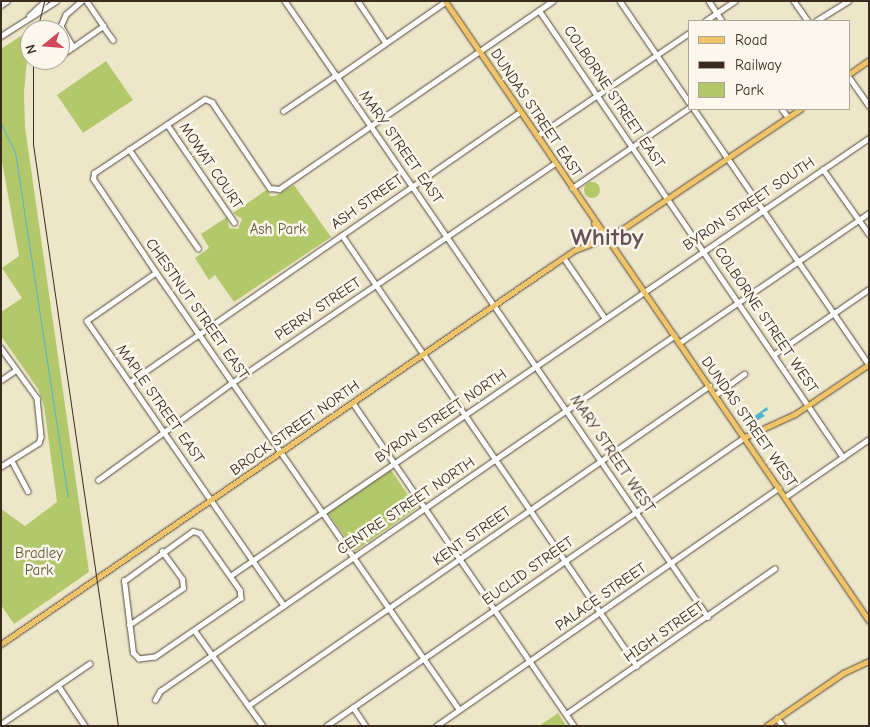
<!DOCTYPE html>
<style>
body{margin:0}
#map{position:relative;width:870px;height:727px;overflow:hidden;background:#ede7ca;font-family:"Comic Neue",sans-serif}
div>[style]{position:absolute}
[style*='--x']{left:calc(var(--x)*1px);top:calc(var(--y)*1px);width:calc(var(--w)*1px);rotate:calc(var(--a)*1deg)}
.green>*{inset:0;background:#b3c76b}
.round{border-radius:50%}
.water>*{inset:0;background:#50b6ce}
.stream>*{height:1px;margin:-0.5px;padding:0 0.5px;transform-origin:0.5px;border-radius:0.5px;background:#50b6ce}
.roads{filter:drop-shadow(0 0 1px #564638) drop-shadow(0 0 1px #564638)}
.minor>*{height:4.5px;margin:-2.25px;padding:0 2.25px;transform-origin:2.25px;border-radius:2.25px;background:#fff}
.major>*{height:5px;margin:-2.5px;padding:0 2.5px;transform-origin:2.5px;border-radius:2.5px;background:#efc469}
.rail>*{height:1px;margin:-0.5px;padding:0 0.5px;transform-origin:0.5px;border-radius:0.5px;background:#3b2a1e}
span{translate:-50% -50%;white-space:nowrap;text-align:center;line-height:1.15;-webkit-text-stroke:5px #fbf7ec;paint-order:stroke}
.street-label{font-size:15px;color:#3b2a1e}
.park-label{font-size:15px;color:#5f5935}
.town-label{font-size:25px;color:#675156;font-weight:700}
.frame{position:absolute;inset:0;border:2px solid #3b2a1e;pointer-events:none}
.legend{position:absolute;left:688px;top:20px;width:162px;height:90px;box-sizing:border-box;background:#fbf7ec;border:1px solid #aea59a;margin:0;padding:6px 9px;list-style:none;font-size:15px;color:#3b2a1e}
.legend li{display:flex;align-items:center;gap:10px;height:25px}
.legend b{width:25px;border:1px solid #aea59a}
.north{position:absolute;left:20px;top:20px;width:50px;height:50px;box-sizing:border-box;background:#fbf7ec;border:1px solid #aea59a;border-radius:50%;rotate:253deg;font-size:14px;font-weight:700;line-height:20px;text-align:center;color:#3b2a1e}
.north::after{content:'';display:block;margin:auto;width:18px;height:22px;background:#d1495b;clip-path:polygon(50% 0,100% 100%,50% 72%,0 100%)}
</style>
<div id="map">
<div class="green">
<i style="clip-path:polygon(30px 30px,24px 92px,25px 127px,89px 572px,14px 624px,1px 605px,1px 509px,25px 526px,57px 502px,44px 406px,38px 389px,1px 336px,1px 312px,22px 298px,2px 268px,19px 256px,1px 156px,1px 49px)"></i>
<i style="clip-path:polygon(106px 61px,133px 100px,83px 133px,57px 95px)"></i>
<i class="round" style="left:584px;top:182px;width:16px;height:16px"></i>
<i style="clip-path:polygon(294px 185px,331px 237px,234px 302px,215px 275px,209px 280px,195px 258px,209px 248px,201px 234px,227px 217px,229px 228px,238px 229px,242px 219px,233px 213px,268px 189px,270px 196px,275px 196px)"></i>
<i style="clip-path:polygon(391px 470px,417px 508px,355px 551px,328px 513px)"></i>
<i style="clip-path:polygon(558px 713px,566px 726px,539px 726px)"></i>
</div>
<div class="water">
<i style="clip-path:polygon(767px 407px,768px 410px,762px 413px,765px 416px,751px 424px,749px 420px)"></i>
</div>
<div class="stream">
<i style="--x:1;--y:124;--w:31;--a:63"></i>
<i style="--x:15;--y:152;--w:349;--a:81.3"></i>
</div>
<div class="roads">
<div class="minor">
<i style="--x:82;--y:1;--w:21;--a:139"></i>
<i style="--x:66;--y:15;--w:12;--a:114"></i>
<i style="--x:61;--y:26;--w:24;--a:60"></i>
<i style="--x:73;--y:47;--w:37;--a:-35"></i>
<i style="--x:103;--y:26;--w:30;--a:-124"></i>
<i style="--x:285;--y:1;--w:747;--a:55.52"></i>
<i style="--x:358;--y:1;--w:50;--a:56.3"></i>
<i style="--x:620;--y:1;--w:122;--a:55.7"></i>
<i style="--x:709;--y:1;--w:24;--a:57"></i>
<i style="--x:794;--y:1;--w:24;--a:55"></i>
<i style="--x:1;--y:5;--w:7;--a:-34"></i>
<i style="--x:539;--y:10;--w:541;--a:55.78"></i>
<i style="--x:29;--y:16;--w:22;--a:-43"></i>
<i style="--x:705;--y:21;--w:36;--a:-34"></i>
<i style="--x:816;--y:21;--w:38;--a:-32"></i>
<i style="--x:103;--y:26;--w:17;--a:54"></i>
<i style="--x:1;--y:36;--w:65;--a:-32.5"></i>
<i style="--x:60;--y:56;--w:16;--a:-35"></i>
<i style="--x:337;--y:77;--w:131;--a:-34.8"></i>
<i style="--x:849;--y:77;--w:35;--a:55"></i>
<i style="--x:694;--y:109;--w:310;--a:55.6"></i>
<i style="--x:782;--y:109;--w:10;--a:53"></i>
<i style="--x:283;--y:111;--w:64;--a:-34.2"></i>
<i style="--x:167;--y:124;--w:119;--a:55.6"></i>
<i style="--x:537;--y:136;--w:184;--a:-34.1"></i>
<i style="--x:129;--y:149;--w:121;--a:55.1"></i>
<i style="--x:823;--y:169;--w:80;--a:54.7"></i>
<i style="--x:572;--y:188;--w:142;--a:-34.4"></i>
<i style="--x:342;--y:235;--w:522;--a:55.61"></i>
<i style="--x:564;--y:258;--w:73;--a:55.7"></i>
<i style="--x:156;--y:273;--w:84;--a:145.2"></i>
<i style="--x:87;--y:321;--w:346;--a:55.3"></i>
<i style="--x:679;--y:343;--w:230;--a:-34.4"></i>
<i style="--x:1;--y:348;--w:62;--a:54.2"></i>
<i style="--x:37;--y:398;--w:39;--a:84"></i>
<i style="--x:41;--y:437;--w:6;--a:108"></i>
<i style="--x:39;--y:443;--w:45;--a:147.7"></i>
<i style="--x:773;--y:355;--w:116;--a:-34.5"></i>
<i style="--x:1;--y:380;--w:18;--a:-34"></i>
<i style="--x:130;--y:382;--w:474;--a:-34.7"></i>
<i style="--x:715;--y:395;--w:36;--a:-36"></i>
<i style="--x:353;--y:403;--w:391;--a:55.6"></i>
<i style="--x:12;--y:461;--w:34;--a:62"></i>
<i style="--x:98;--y:480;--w:167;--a:-36"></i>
<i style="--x:233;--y:382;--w:389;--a:-34.2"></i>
<i style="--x:785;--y:497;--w:102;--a:-34.6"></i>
<i style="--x:193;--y:531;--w:7;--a:16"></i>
<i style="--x:200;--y:533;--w:70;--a:54.9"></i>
<i style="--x:240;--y:590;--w:8;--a:83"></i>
<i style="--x:241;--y:598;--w:104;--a:145.5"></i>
<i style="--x:155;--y:657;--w:16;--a:173"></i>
<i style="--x:139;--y:659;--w:8;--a:-135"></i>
<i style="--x:133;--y:653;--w:73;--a:-97.1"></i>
<i style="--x:124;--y:581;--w:85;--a:-35.9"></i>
<i style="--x:230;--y:576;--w:775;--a:-34.43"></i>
<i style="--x:129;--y:625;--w:65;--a:-34.4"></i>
<i style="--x:183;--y:588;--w:9;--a:-96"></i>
<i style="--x:182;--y:579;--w:34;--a:-126"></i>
<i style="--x:195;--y:631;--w:117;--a:54.4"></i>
<i style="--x:58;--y:685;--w:49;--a:56.6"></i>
<i style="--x:155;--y:700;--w:10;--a:-61"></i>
<i style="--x:160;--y:691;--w:625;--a:-34.63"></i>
<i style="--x:249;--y:705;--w:560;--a:-34.74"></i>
<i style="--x:353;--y:707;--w:23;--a:56"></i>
<i style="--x:459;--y:710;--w:532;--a:-124.74"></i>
<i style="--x:156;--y:273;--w:113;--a:-123.8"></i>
<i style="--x:93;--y:179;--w:6;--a:-81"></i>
<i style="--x:94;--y:173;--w:133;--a:-33.7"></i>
<i style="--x:205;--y:99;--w:8;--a:23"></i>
<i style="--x:212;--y:102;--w:104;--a:56"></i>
<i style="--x:270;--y:188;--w:9;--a:6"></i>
<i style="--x:279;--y:189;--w:332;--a:-34.5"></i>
<i style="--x:566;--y:714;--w:254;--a:-34.9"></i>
<i style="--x:777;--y:718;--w:10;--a:53"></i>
<i style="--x:1;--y:724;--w:107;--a:-34.3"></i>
<i style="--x:326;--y:726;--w:509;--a:-34.6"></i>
<i style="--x:436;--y:726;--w:417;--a:-34.8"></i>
</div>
<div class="major">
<i style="--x:445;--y:1;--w:751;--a:55.63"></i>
<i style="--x:849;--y:74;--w:24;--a:-35"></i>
<i style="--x:591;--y:243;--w:10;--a:-61"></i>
<i style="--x:596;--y:234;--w:11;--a:-100"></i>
<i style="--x:745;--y:437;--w:55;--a:-24.7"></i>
<i style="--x:795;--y:414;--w:89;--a:-34"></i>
<i style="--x:1;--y:644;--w:667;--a:-34.5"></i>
<i style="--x:551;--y:266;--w:29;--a:-34"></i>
<i style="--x:575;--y:250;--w:40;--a:-21"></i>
<i style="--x:612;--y:236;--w:227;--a:-34"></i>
<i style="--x:766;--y:726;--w:93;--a:-34.5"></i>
<i style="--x:843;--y:673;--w:29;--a:-25"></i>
</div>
</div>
<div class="rail">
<i style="--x:37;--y:30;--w:30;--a:-76"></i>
<i style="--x:33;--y:60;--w:84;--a:90"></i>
<i style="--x:33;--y:144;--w:588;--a:81.69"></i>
</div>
<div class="street-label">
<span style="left:614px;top:97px;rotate:56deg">COLBORNE STREET EAST</span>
<span style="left:536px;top:113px;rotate:56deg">DUNDAS STREET EAST</span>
<span style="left:401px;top:147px;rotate:55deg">MARY STREET EAST</span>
<span style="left:211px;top:166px;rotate:56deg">MOWAT COURT</span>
<span style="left:367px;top:202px;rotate:-35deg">ASH STREET</span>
<span style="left:749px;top:204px;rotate:-34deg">BYRON STREET SOUTH</span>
<span style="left:197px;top:309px;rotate:55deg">CHESTNUT STREET EAST</span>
<span style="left:318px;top:309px;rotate:-34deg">PERRY STREET</span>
<span style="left:766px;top:320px;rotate:56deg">COLBORNE STREET WEST</span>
<span style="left:160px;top:404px;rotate:55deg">MAPLE STREET EAST</span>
<span style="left:441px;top:416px;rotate:-34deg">BYRON STREET NORTH</span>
<span style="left:749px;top:422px;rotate:55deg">DUNDAS STREET WEST</span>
<span style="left:295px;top:428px;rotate:-35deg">BROCK STREET NORTH</span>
<span style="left:612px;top:454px;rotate:56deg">MARY STREET WEST</span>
<span style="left:406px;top:506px;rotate:-34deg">CENTRE STREET NORTH</span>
<span style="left:472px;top:536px;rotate:-35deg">KENT STREET</span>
<span style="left:528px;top:571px;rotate:-35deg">EUCLID STREET</span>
<span style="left:601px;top:597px;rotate:-35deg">PALACE STREET</span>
<span style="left:664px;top:632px;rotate:-35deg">HIGH STREET</span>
</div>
<div class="park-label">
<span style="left:278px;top:230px">Ash Park</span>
<span style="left:39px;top:562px">Bradley<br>Park</span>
</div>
<div class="town-label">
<span style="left:607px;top:237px">Whitby</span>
</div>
<div class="frame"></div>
<ul class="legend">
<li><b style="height:6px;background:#efc469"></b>Road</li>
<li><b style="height:6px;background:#3b2a1e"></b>Railway</li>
<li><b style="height:14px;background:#b3c76b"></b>Park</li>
</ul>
<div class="north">N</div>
</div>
